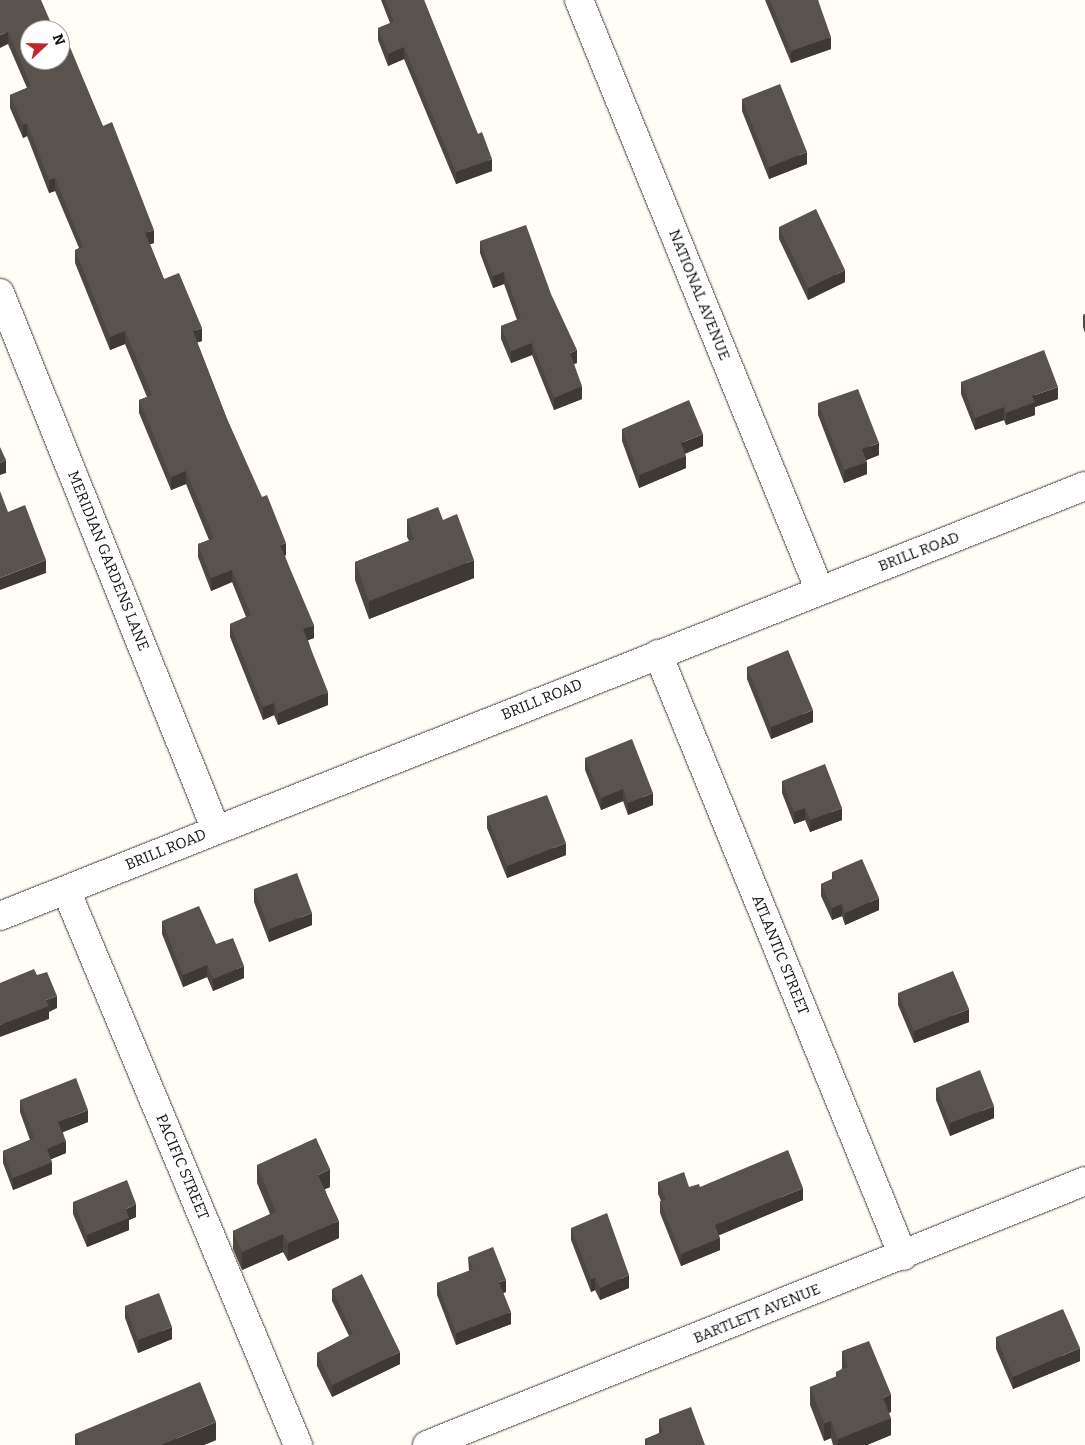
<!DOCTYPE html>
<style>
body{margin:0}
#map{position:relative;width:1085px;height:1445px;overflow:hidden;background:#fffdf5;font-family:Bitter,serif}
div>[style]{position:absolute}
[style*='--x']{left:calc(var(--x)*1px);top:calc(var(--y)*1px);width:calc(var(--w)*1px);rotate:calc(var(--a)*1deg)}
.roads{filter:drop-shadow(0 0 1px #444) drop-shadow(0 0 1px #444)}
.minor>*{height:28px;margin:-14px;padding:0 14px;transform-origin:14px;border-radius:14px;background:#fff}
.wall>*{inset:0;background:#4d4742}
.shaded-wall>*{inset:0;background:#3f3936}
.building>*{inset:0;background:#5a524d}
span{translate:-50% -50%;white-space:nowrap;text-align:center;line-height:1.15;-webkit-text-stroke:5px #fff;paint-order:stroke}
.street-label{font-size:15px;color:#111}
.north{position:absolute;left:20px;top:20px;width:50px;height:50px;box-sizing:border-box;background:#fff;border:1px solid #a0a0a0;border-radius:50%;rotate:69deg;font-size:14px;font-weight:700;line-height:20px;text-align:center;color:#111}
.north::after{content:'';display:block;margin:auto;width:18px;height:22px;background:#c4262e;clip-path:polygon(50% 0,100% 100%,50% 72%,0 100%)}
</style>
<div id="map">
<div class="roads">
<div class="minor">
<i style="--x:579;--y:0;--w:638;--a:67.82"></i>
<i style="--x:0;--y:293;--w:579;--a:68.09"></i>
<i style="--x:658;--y:654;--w:650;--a:67.85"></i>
<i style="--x:66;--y:890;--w:602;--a:67.31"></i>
<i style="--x:0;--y:916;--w:1167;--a:-21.62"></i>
<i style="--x:427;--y:1445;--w:709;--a:-21.86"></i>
</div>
</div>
<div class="wall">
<i style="clip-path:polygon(0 0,30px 30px,103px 126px,154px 243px,150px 244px,164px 279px,202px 341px,197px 342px,227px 419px,286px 555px,285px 556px,314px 638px,308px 640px,328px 705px,278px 725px,274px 715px,263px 720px,230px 637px,230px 624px,246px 617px,232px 582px,211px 591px,198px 557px,198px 544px,209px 540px,186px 484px,171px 490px,139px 413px,139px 400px,147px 397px,125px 344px,110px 350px,75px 263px,75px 250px,79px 248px,55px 191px,49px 193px,27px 136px,23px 138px,10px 108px,10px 95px,27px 88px,8px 44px)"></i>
<i style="clip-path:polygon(381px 0,424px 0,492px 171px,456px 184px,404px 59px,388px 66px,378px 40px,378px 28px,390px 23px)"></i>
<i style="clip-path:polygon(765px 0,818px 0,831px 49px,791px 63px)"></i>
<i style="clip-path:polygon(742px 99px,807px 164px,769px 179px,742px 111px)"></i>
<i style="clip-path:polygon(779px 227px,845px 282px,808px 300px,779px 239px)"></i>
<i style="clip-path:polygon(480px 241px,577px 363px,574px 364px,582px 399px,554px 410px,532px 355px,511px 363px,501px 339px,501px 326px,517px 320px,504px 284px,493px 288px,480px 253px)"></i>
<i style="clip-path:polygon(1085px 314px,1085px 333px,1083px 327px,1083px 315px)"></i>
<i style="clip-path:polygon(961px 382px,1058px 399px,1035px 407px,1035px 415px,1006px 425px,1004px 420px,975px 430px,961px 394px)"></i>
<i style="clip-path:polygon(818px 403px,879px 455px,866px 460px,867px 474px,844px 483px,818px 415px)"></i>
<i style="clip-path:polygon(622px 429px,703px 446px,685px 454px,686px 468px,639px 488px,622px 441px)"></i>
<i style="clip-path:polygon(407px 519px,443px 520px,474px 578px,369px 619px,355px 580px,355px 562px,409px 541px,407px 537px)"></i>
<i style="clip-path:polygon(747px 667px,813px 722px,771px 739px,747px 679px)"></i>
<i style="clip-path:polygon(585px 758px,653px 805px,628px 815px,623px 801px,601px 810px,585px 770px)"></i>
<i style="clip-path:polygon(782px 781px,842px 820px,810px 832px,805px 820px,794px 824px,782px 793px)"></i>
<i style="clip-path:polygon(487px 816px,566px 855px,507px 878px,487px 828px)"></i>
<i style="clip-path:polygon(832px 872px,879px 910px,845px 925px,842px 916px,832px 920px,821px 896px,821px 884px,832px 879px)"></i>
<i style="clip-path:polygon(254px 889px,312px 925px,269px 942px,254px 902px)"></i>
<i style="clip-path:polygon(162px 921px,216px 944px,244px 978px,213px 991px,207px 977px,183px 987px,162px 934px)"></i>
<i style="clip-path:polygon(898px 993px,969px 1022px,914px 1043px,898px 1005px)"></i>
<i style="clip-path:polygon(936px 1088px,994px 1118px,950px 1136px,936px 1100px)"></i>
<i style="clip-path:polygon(20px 1100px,88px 1122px,63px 1132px,66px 1153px,51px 1159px,52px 1174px,13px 1190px,3px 1163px,3px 1151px,30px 1140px,20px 1112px)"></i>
<i style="clip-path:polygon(257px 1165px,330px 1187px,325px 1189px,339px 1238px,288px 1261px,283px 1252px,242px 1270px,233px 1249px,233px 1231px,270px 1214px,257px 1183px)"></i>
<i style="clip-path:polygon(658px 1182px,689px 1187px,803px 1200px,719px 1235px,720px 1250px,681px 1266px,660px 1213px,660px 1201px,661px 1201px,658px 1194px)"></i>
<i style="clip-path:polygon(73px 1202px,136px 1217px,129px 1220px,129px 1230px,87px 1247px,73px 1214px)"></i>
<i style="clip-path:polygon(571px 1228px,629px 1288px,600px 1300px,595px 1290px,591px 1292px,571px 1240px)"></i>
<i style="clip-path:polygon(468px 1257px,506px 1292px,503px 1293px,511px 1324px,456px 1345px,437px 1295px,437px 1283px,469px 1271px)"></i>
<i style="clip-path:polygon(332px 1289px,400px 1364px,332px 1397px,317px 1366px,317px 1353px,349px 1336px,332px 1301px)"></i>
<i style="clip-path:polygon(125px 1306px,172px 1339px,138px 1353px,125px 1318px)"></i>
<i style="clip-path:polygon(996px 1337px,1080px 1361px,1013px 1389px,996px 1349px)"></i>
<i style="clip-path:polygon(842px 1351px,891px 1412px,889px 1413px,891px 1435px,867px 1445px,833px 1445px,831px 1438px,824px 1441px,810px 1405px,810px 1387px,836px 1377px,836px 1372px,842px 1369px)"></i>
<i style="clip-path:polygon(659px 1419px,705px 1445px,645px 1445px,645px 1439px,659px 1433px)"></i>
<i style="clip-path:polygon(75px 1434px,216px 1440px,204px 1445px,75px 1445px)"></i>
</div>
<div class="shaded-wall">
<i style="clip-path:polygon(8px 32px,8px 44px,0 48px,0 35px)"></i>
<i style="clip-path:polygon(831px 37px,831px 49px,791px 63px,791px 51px)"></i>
<i style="clip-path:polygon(404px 47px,404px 59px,388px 66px,388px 54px)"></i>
<i style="clip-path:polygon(27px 123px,27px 136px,23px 138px,23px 125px)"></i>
<i style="clip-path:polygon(807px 152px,807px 164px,769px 179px,769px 167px)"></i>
<i style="clip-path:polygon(492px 159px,492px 171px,456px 184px,456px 172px)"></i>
<i style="clip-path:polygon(55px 178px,55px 191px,49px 193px,49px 180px)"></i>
<i style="clip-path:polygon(154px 230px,154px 243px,145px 246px,145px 233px)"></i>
<i style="clip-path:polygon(845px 270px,845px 282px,808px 300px,808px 288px)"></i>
<i style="clip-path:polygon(504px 272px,504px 284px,493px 288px,493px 276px)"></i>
<i style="clip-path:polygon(202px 328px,202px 341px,193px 344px,193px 331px)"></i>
<i style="clip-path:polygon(125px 331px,125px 344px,110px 350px,110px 337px)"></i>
<i style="clip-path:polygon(532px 343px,532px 355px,511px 363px,511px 351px)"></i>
<i style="clip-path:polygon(577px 350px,577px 363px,570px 365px,570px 353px)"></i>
<i style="clip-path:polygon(582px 386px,582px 399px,554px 410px,554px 398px)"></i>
<i style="clip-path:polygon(1058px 387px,1058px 399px,1035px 407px,1035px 415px,1006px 425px,1006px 413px,1032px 396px)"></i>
<i style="clip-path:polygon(1004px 407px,1004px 420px,975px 430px,975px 418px)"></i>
<i style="clip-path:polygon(703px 434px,703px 446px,681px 455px,681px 443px)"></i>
<i style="clip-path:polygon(879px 443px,879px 455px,862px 462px,862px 449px)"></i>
<i style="clip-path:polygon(686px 456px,686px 468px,639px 488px,639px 475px)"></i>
<i style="clip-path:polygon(6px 460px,6px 473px,0 475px,0 463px)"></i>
<i style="clip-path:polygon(867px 462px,867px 474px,844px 483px,844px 470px)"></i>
<i style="clip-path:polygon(186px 471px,186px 484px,171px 490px,171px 477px)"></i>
<i style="clip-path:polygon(286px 543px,286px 555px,280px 558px,280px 545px)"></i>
<i style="clip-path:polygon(46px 560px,46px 573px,0 590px,0 578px)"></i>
<i style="clip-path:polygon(474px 560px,474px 578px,369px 619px,369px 601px)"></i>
<i style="clip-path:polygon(232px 570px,232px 582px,211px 591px,211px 578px)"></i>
<i style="clip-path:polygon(314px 625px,314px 638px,303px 642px,303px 629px)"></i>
<i style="clip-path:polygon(328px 692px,328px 705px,278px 725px,278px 713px)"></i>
<i style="clip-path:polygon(274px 703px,274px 715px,263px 720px,263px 707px)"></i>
<i style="clip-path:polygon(813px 710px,813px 722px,771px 739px,771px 727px)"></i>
<i style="clip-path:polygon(623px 789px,623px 801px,601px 810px,601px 798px)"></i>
<i style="clip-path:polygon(653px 793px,653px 805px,628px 815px,628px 803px)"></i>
<i style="clip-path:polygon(805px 808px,805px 820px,794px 824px,794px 812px)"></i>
<i style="clip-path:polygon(842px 808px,842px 820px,810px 832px,810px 820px)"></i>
<i style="clip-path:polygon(566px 843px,566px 855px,507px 878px,507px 866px)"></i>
<i style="clip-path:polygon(879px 898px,879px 910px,845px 925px,845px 913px)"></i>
<i style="clip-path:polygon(842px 904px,842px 916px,832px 920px,832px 908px)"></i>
<i style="clip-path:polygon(312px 913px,312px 925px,269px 942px,269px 929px)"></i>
<i style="clip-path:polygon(207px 965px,207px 977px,183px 987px,183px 975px)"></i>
<i style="clip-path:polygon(244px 966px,244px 978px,213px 991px,213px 979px)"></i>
<i style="clip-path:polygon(57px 996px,57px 1008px,49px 1012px,49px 1019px,0 1037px,0 1025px,46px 1000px)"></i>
<i style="clip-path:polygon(969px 1009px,969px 1022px,914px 1043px,914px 1031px)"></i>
<i style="clip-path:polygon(994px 1106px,994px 1118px,950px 1136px,950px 1123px)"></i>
<i style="clip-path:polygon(88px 1110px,88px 1122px,58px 1134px,58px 1122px)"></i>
<i style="clip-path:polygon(66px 1141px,66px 1153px,47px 1161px,47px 1149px)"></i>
<i style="clip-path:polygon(52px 1162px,52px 1174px,13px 1190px,13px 1178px)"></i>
<i style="clip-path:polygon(330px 1169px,330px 1187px,318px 1192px,318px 1175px)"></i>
<i style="clip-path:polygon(803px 1188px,803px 1200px,715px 1237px,715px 1225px)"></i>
<i style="clip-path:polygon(136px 1204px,136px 1217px,129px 1220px,129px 1230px,87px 1247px,87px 1235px,126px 1209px)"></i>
<i style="clip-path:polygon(339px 1221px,339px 1238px,288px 1261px,288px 1243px)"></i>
<i style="clip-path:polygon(283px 1234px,283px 1252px,242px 1270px,242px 1252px)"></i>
<i style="clip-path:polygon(720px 1238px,720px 1250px,681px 1266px,681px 1254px)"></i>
<i style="clip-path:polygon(629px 1275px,629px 1288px,600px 1300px,600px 1288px)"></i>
<i style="clip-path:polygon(595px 1278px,595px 1290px,591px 1292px,591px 1279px)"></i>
<i style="clip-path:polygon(506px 1280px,506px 1292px,499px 1294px,499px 1282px)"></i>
<i style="clip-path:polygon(511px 1312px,511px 1324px,456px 1345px,456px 1333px)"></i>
<i style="clip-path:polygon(172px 1327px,172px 1339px,138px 1353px,138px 1340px)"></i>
<i style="clip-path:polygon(1080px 1348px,1080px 1361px,1013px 1389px,1013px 1377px)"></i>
<i style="clip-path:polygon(400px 1352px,400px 1364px,332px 1397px,332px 1385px)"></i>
<i style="clip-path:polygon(891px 1394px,891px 1412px,883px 1415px,883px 1398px)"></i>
<i style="clip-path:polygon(891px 1418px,891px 1435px,867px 1445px,838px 1445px,838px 1439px)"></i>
<i style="clip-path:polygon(831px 1421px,831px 1438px,824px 1441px,824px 1423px)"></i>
<i style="clip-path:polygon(216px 1422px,216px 1440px,204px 1445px,161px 1445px)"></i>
</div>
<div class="building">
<i style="clip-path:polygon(0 0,41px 0,54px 30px,30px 30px,30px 60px,60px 60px,60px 43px,67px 40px,103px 126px,112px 122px,154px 230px,145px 233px,164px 279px,179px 273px,202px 328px,193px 331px,227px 419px,262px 497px,267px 495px,286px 543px,280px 545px,314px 625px,303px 629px,328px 692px,278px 713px,274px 703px,263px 707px,230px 624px,251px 615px,232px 570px,211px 578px,198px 544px,214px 538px,186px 471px,171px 477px,139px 400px,152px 395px,125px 331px,110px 337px,75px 250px,83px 247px,55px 178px,49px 180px,27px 123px,23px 125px,10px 95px,31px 86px,8px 32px,0 35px)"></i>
<i style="clip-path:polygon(385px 0,424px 0,478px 134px,482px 132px,492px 159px,456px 172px,404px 47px,388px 54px,378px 28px,394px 22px)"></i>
<i style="clip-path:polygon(770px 0,818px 0,831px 37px,791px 51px)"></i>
<i style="clip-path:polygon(780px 84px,807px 152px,769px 167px,742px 99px)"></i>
<i style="clip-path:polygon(816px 209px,845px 270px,808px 288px,779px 227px)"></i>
<i style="clip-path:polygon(526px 225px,551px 294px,577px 350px,570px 353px,582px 386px,554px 398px,532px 343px,511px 351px,501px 326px,521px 318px,504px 272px,493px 276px,480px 241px)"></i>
<i style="clip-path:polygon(1085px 314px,1085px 321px,1083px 315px)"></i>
<i style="clip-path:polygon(1044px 350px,1058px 387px,1032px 396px,1035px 402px,1006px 413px,1004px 407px,975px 418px,961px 382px)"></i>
<i style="clip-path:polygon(858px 389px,879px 443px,862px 449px,867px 462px,844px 470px,818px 403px)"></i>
<i style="clip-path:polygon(689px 400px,703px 434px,681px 443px,686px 456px,639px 475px,622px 429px)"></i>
<i style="clip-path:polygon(0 447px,6px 460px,0 463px)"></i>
<i style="clip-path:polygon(0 491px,8px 512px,25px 505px,46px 560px,0 578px)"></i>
<i style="clip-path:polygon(438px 507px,443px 520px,457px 514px,474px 560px,369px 601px,355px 562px,414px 539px,407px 519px)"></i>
<i style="clip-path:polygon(788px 650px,813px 710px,771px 727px,747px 667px)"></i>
<i style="clip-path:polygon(632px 739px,653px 793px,628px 803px,623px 789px,601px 798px,585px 758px)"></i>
<i style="clip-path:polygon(825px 764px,842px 808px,810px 820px,805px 808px,794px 812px,782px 781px)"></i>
<i style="clip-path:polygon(547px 795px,566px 843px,507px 866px,487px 816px)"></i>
<i style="clip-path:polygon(862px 859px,879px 898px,845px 913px,842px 904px,832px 908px,821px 884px,835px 878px,832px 872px)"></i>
<i style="clip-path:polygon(297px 873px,312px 913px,269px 929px,254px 889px)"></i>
<i style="clip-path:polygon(199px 906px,216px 944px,233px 938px,244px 966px,213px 979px,207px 965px,183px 975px,162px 921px)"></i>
<i style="clip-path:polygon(34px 969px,37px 975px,47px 972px,57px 996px,46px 1000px,49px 1006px,0 1025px,0 983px)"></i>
<i style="clip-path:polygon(953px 971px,969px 1009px,914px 1031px,898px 993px)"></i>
<i style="clip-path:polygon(980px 1070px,994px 1106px,950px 1123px,936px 1088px)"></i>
<i style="clip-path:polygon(76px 1078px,88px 1110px,58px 1122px,66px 1141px,47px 1149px,52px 1162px,13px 1178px,3px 1151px,34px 1138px,20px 1100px)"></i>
<i style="clip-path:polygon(316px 1138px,330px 1169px,318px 1175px,339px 1221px,288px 1243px,283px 1234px,242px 1252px,233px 1231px,276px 1212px,257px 1165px)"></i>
<i style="clip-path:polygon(788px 1150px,803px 1188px,715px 1225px,720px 1238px,681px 1254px,660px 1201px,666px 1199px,658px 1182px,684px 1172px,689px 1187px,699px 1184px,700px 1187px)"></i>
<i style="clip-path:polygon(127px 1180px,136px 1204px,126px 1209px,129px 1218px,87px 1235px,73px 1202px)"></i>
<i style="clip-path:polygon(607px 1213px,629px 1275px,600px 1288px,595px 1278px,591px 1279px,571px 1228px)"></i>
<i style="clip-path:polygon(493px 1247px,506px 1280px,499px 1282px,511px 1312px,456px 1333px,437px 1283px,473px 1269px,468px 1257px)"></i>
<i style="clip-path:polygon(362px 1274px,400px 1352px,332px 1385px,317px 1353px,353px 1334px,332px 1289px)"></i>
<i style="clip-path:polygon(159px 1293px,172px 1327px,138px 1340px,125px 1306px)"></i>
<i style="clip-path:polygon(1063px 1309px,1080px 1348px,1013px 1377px,996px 1337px)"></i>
<i style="clip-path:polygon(869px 1341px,891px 1394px,883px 1398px,891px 1418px,838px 1439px,831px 1421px,824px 1423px,810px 1387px,837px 1376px,836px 1372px,848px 1367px,842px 1351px)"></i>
<i style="clip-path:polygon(200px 1382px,216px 1422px,161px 1445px,80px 1445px,75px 1434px)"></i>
<i style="clip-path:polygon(691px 1407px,705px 1445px,648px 1445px,645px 1439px,663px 1432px,659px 1419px)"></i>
</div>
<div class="street-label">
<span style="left:699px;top:295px;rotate:68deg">NATIONAL AVENUE</span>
<span style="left:919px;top:552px;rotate:-21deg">BRILL ROAD</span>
<span style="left:108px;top:561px;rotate:68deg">MERIDIAN GARDENS LANE</span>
<span style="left:542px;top:700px;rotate:-22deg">BRILL ROAD</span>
<span style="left:166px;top:850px;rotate:-22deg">BRILL ROAD</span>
<span style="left:780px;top:955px;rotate:68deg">ATLANTIC STREET</span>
<span style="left:182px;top:1167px;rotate:67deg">PACIFIC STREET</span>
<span style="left:757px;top:1314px;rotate:-22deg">BARTLETT AVENUE</span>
</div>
<div class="north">N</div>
</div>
